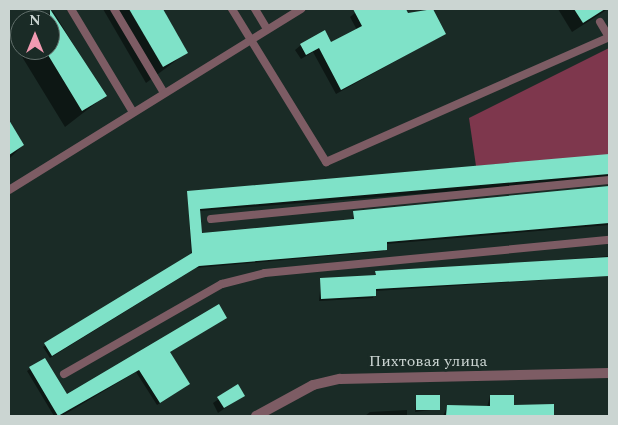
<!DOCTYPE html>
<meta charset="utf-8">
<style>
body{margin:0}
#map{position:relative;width:618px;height:425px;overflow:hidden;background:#1a2b26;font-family:Spectral,serif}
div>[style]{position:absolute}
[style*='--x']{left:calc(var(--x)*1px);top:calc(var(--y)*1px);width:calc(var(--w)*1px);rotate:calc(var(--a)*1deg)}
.forest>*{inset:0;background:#7e374d}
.shadow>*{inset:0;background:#0007}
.building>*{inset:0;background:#7fe2c8}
.lane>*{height:8px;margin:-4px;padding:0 4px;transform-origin:4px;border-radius:4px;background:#7d5c64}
.street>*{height:10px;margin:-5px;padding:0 5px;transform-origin:5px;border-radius:5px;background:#7d5c64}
span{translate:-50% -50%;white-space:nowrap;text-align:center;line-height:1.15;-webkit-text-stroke:5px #1a2b26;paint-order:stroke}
.street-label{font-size:16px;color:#cbd5d2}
.frame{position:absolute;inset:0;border:10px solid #cbd5d2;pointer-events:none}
.north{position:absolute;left:10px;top:10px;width:50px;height:50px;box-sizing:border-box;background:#1a2b26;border:1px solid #616f6b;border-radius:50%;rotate:0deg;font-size:14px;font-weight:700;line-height:20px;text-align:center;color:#cbd5d2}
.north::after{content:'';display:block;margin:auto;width:18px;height:22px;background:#f19ab1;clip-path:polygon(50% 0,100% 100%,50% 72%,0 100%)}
</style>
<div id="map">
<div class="forest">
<i style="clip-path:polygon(609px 48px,609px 155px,476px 166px,469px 118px)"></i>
</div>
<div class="shadow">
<i style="clip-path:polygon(103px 9px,161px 9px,186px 53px,146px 83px)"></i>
<i style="clip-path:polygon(360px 9px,404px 9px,408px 15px,431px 9px,445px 34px,336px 94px,313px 52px,301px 59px,295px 50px,301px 45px,331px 44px,357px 30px,350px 17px)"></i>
<i style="clip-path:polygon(558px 9px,608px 9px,572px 32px)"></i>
<i style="clip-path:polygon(53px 11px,105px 96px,65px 127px,13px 42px,20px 34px,20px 50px,50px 50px,50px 20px,38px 20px)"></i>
<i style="clip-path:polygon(9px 122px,23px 145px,9px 159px)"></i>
<i style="clip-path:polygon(609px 156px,609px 179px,199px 211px,201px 234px,352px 221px,354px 212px,609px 187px,609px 225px,386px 244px,384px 251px,196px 268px,50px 358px,43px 347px,191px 255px,188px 193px)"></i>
<i style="clip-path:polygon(609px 256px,609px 276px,375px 291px,373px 298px,319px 301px,321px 280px)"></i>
<i style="clip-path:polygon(169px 352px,189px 384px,157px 405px,136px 372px,62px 416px,54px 416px,27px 371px,45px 359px,67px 396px)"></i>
<i style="clip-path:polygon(238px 386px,244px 395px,218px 413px,213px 403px)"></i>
<i style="clip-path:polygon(490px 396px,513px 406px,553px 406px,553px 416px,443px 416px,447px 407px,487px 407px)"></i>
<i style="clip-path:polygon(417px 397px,439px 409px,415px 412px)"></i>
<i style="clip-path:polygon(407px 410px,407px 416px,365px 416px,370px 412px)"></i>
</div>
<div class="building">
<i style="clip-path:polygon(50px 9px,107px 96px,82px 111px,45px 50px,50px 50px)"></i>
<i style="clip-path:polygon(129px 9px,163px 9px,188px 53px,163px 67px)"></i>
<i style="clip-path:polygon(353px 9px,406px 9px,408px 13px,433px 9px,446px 34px,341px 90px,319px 48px,306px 55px,300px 44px,325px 30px,331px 42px,362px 26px)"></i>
<i style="clip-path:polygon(574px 9px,605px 9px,583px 23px)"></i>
<i style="clip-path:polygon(9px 120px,24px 145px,9px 155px)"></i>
<i style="clip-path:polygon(609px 154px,609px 174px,200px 209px,202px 233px,354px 219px,353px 211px,609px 186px,609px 223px,387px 242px,387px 250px,199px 266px,52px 356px,44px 343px,192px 253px,187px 191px)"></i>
<i style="clip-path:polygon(609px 257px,609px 276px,376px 289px,376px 296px,321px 299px,320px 278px,376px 275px,375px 271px)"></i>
<i style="clip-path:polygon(219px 304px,227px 318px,170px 352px,190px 384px,160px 403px,139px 370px,58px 416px,29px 367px,45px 358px,67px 394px)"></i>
<i style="clip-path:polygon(238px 384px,245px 396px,224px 408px,217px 397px)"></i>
<i style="clip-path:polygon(416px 395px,440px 395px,440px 410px,416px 410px)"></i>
<i style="clip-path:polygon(490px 395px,514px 395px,514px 405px,554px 404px,554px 416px,446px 416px,447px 405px,490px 406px)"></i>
</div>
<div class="lane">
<i style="--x:71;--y:9;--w:120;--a:59"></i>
<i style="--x:114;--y:9;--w:98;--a:59.2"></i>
<i style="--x:232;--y:9;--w:180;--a:58.4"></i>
<i style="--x:326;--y:162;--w:309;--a:-23.8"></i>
<i style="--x:255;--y:9;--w:23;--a:59"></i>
<i style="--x:600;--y:22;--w:17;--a:59"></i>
<i style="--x:9;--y:190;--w:344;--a:-31.8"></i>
<i style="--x:211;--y:219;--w:400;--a:-5.6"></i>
<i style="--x:64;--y:374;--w:182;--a:-29.7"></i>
<i style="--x:222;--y:284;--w:44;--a:-14.3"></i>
<i style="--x:265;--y:273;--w:346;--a:-5.5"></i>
</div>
<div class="street">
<i style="--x:256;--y:416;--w:65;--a:-28.5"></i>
<i style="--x:313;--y:385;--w:28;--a:-13"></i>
<i style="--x:340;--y:379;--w:269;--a:-1.3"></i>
</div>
<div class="street-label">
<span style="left:428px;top:361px">Пихтовая улица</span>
</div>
<div class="frame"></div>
<div class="north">N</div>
</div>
